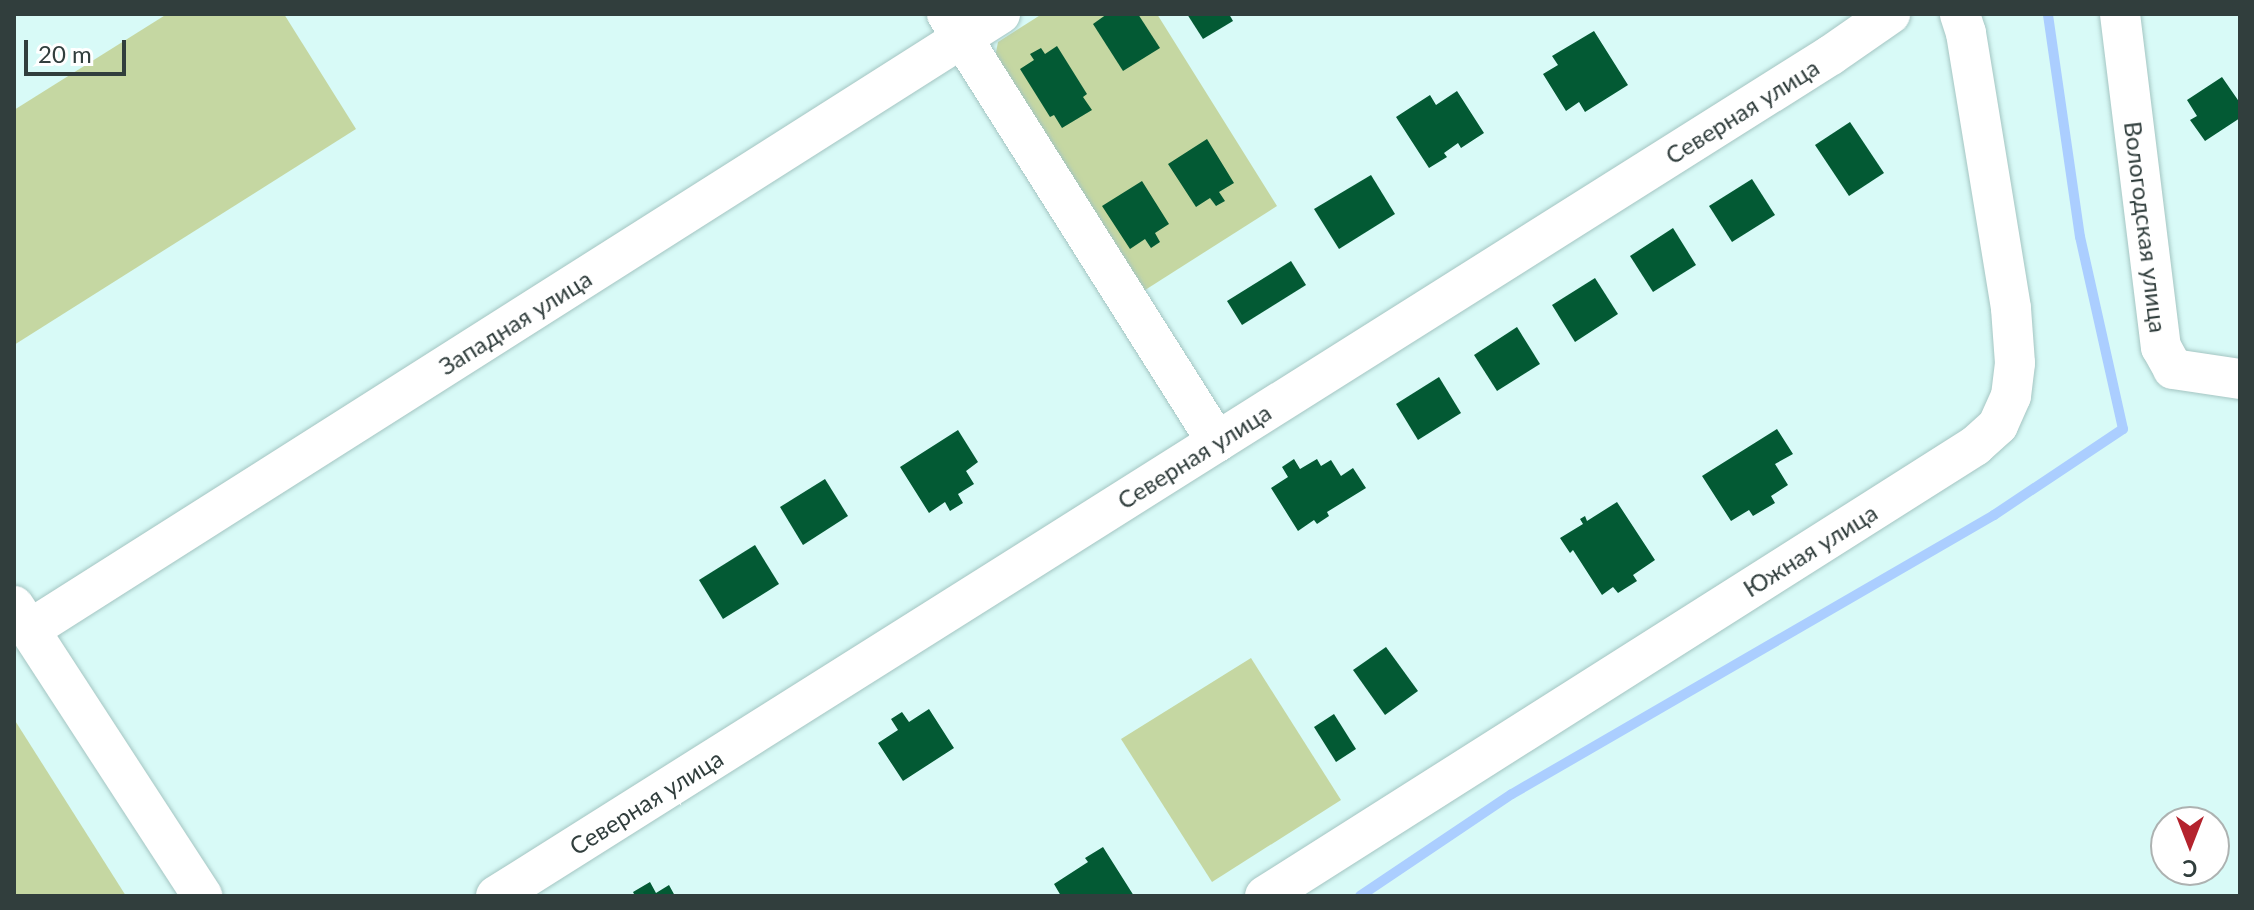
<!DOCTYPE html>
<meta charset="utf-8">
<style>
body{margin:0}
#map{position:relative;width:2254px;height:910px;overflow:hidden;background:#d8faf7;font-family:Lato,sans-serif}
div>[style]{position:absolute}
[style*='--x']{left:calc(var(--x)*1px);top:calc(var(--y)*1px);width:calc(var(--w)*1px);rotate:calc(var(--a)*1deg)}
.green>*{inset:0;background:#c5d7a2}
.stream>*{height:10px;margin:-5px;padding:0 5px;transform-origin:5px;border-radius:5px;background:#abceff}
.building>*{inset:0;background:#035a34}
.roads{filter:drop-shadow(0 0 2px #a4c5c2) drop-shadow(0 0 2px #a4c5c2)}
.street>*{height:40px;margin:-20px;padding:0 20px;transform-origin:20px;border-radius:20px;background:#fff}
span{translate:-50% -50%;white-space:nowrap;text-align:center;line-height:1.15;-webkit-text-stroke:8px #fff;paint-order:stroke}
.street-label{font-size:24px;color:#313e3d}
.frame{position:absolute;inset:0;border:16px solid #313e3d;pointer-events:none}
.north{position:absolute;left:2150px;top:806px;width:80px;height:80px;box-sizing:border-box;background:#fff;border:2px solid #adb2b1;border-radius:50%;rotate:180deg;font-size:22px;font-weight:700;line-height:32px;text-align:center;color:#313e3d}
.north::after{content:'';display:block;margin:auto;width:28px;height:36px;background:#b4232d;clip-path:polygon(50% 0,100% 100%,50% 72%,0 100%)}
.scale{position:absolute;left:24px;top:40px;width:102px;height:36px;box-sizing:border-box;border:4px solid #313e3d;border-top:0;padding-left:10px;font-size:24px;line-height:28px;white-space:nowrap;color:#313e3d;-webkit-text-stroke:6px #fff;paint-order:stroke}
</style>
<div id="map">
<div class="green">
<i style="clip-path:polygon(167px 14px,284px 14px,356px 129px,14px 345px,14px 110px)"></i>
<i style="clip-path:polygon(1042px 14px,1157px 14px,1277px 206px,1131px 299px,991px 78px,998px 42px)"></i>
<i style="clip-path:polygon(1251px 658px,1341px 800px,1212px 882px,1121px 739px)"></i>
<i style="clip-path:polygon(14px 719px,126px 896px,14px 896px)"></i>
</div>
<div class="stream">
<i style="--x:1360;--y:896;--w:183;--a:-33.9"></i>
<i style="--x:1512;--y:794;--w:557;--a:-30.06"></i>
<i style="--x:1994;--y:515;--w:155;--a:-33.7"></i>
<i style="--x:2123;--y:429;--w:197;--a:-102.6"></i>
<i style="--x:2080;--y:237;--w:225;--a:-98.2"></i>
</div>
<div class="building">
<i style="clip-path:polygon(1107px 14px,1138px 14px,1160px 48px,1123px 71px,1093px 24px)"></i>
<i style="clip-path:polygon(1187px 14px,1229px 14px,1233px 21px,1203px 39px)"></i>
<i style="clip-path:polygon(1594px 31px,1628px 85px,1585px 112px,1579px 102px,1566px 111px,1543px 74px,1558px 65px,1552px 56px)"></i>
<i style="clip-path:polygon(1057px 46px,1087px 94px,1083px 97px,1092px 110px,1062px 128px,1054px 115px,1050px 117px,1020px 69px,1034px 60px,1030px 54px,1041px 48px,1045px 54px)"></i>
<i style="clip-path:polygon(2222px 77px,2240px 103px,2240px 118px,2205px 141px,2190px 120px,2197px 116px,2187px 100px)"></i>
<i style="clip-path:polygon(1457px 91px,1484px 133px,1461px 148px,1458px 143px,1444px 153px,1447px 157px,1429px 168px,1396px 117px,1430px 95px,1436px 105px)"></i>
<i style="clip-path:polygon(1850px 122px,1884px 173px,1849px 196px,1815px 145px)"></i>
<i style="clip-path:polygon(1207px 139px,1234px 183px,1219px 192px,1225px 201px,1216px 206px,1210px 198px,1196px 207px,1168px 164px)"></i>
<i style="clip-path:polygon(1371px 175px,1395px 214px,1339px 249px,1314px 209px)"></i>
<i style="clip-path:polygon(1752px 179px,1775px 215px,1732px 242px,1709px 206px)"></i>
<i style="clip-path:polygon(1142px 181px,1169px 224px,1155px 233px,1160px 242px,1151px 248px,1145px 239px,1130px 249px,1102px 206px)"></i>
<i style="clip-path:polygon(1673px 228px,1696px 265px,1653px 292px,1630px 256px)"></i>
<i style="clip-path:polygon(1291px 261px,1306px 285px,1242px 325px,1227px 301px)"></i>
<i style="clip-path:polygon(1595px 278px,1618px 314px,1575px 342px,1552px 305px)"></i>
<i style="clip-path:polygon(1517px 327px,1540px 364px,1497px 391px,1474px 355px)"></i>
<i style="clip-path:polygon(1439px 377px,1461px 413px,1418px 440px,1396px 404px)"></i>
<i style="clip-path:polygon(1777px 429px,1793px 454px,1775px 464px,1788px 485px,1771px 496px,1775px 503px,1753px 516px,1749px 510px,1731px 521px,1702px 476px)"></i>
<i style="clip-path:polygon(958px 430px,978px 462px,966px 471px,974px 484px,958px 494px,963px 503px,950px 511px,945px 502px,929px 513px,900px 467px)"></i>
<i style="clip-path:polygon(1294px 459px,1300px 469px,1317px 459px,1321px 466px,1331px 460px,1341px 476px,1353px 468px,1366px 488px,1327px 512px,1329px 516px,1317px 524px,1314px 520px,1298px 531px,1271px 488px,1288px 477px,1282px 467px)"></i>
<i style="clip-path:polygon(825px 479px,848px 516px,803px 545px,780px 507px)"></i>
<i style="clip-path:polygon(1617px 502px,1655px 560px,1633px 575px,1637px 581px,1618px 593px,1613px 587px,1602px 595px,1573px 550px,1570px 553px,1560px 538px,1583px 524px,1580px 519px,1585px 516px,1587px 521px)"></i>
<i style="clip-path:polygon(755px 545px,779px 584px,723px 619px,699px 580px)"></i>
<i style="clip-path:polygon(1386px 647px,1418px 691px,1385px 715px,1353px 670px)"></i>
<i style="clip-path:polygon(929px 709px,954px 748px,903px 781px,878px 743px,898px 730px,891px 719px,902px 712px,909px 722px)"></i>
<i style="clip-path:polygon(1334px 714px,1356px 749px,1336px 762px,1314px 727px)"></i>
<i style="clip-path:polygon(1103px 847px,1134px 896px,1061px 896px,1054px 884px,1088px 862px,1085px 858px)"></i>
<i style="clip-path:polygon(650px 882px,656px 893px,669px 885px,675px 896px,635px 896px,633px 892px)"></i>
</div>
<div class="roads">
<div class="street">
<i style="--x:947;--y:14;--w:506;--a:57.75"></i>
<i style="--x:2120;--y:14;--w:336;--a:83"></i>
<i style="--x:2161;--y:347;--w:25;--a:61"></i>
<i style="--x:2173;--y:369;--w:68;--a:8.5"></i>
<i style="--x:14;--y:606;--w:346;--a:57"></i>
<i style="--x:29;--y:630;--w:1150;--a:-32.39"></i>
<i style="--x:496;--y:896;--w:1578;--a:-32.21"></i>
<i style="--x:1831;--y:55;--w:72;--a:-34.8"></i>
<i style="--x:1265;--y:896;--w:841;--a:-32.37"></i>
<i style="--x:1975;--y:446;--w:31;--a:-42"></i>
<i style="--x:1998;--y:425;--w:32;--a:-66"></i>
<i style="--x:2011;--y:396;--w:33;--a:-83"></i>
<i style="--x:2015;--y:363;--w:55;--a:-94.2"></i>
<i style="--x:2011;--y:308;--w:279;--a:-99.3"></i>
<i style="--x:1966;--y:33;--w:20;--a:-108"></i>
</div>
</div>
<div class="street-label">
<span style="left:1742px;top:111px;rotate:-32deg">Северная улица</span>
<span style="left:2146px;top:227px;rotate:83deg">Вологодская улица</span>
<span style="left:515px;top:322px;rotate:-32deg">Западная улица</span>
<span style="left:1194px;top:456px;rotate:-32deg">Северная улица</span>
<span style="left:1810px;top:550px;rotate:-32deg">Южная улица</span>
<span style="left:646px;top:802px;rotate:-32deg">Северная улица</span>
</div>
<div class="frame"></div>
<div class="north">С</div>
<div class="scale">20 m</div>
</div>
